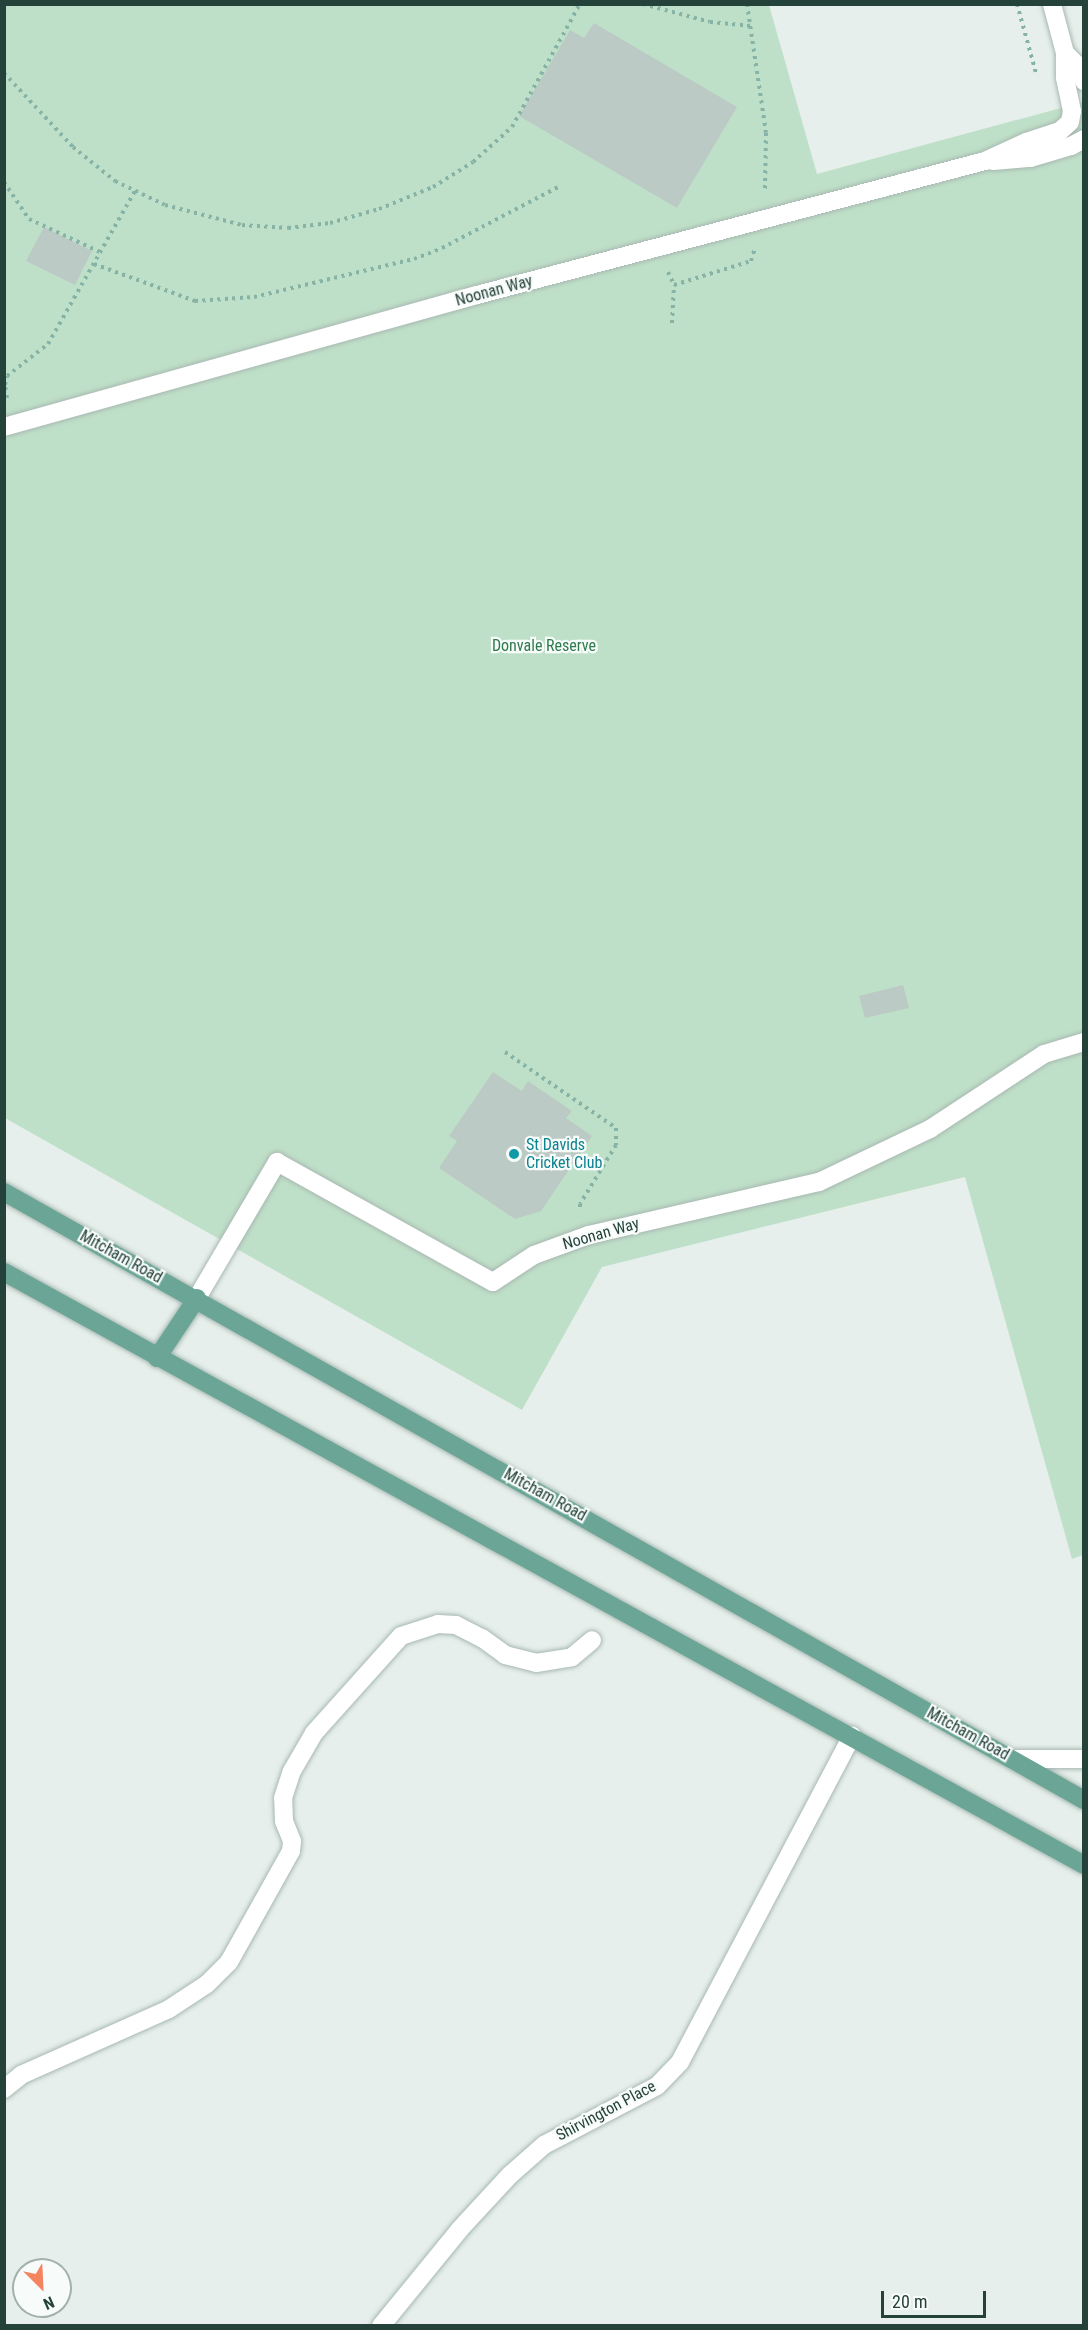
<!DOCTYPE html>
<style>
body{margin:0}
#map{position:relative;width:1088px;height:2330px;overflow:hidden;background:#e6efeb;font-family:"Roboto Condensed",sans-serif}
div>[style]{position:absolute}
[style*='--x']{left:calc(var(--x)*1px);top:calc(var(--y)*1px);width:calc(var(--w)*1px);rotate:calc(var(--a)*1deg)}
.green>*{inset:0;background:#bfe0c8}
.building>*{inset:0;background:#bbcac4}
.path>*{height:4px;margin-top:-2px;transform-origin:0;background:repeating-linear-gradient(90deg,#86b3a5 0 3px,transparent 0 7.5px)}
.roads{filter:drop-shadow(0 0 2px #a8b8b2) drop-shadow(0 0 2px #a8b8b2)}
.minor>*{height:18px;margin:-9px;padding:0 9px;transform-origin:9px;border-radius:9px;background:#fff}
.major>*{height:18px;margin:-9px;padding:0 9px;transform-origin:9px;border-radius:9px;background:#6aa596}
.dots>*{width:16px;height:16px;translate:-50% -50%;box-sizing:border-box;border:3px solid #f7fbf9;border-radius:50%}
span{translate:-50% -50%;white-space:nowrap;text-align:center;line-height:1.15;-webkit-text-stroke:4.5px #f7fbf9;paint-order:stroke}
.street-label{font-size:16px;color:#24423a}
.park-label{font-size:16px;color:#2d7a4b}
.culture-label{font-size:16px;color:#0d838f}
.left{translate:0 -50%;text-align:left}
.frame{position:absolute;inset:0;border:6px solid #24423a;pointer-events:none}
.north{position:absolute;left:12px;top:2258px;width:60px;height:60px;box-sizing:border-box;background:#f7fbf9;border:2px solid #a3b1ad;border-radius:50%;rotate:156deg;font-size:16px;font-weight:700;line-height:24px;text-align:center;color:#24423a}
.north::after{content:'';display:block;margin:auto;width:21px;height:27px;background:#f4845f;clip-path:polygon(50% 0,100% 100%,50% 72%,0 100%)}
.scale{position:absolute;left:881px;top:2291px;width:105px;height:27px;box-sizing:border-box;border:3px solid #24423a;border-top:0;padding-left:8px;font-size:18px;line-height:21px;white-space:nowrap;color:#24423a;-webkit-text-stroke:4px #f7fbf9;paint-order:stroke}
</style>
<div id="map">
<div class="green">
<i style="clip-path:polygon(4px 5px,769px 5px,817px 174px,1083px 102px,1083px 1555px,1072px 1559px,965px 1177px,602px 1267px,522px 1410px,5px 1118px)"></i>
</div>
<div class="building">
<i style="clip-path:polygon(594px 23px,737px 107px,677px 208px,519px 116px,570px 30px,584px 38px)"></i>
<i style="clip-path:polygon(44px 227px,92px 251px,75px 285px,26px 261px)"></i>
<i style="clip-path:polygon(903px 985px,909px 1008px,865px 1018px,859px 996px)"></i>
<i style="clip-path:polygon(493px 1072px,522px 1091px,528px 1081px,572px 1111px,566px 1118px,592px 1136px,541px 1211px,515px 1219px,439px 1168px,457px 1141px,449px 1136px)"></i>
</div>
<div class="path">
<i style="--x:643;--y:4;--w:69;--a:15"></i>
<i style="--x:710;--y:22;--w:42;--a:5.4"></i>
<i style="--x:747;--y:4;--w:130;--a:81.6"></i>
<i style="--x:766;--y:133;--w:58;--a:91"></i>
<i style="--x:1017;--y:4;--w:72;--a:74.6"></i>
<i style="--x:4;--y:73;--w:101;--a:47"></i>
<i style="--x:73;--y:147;--w:54;--a:39"></i>
<i style="--x:115;--y:181;--w:55;--a:25.6"></i>
<i style="--x:165;--y:205;--w:80;--a:14.6"></i>
<i style="--x:242;--y:225;--w:46;--a:3.7"></i>
<i style="--x:288;--y:228;--w:42;--a:-6.8"></i>
<i style="--x:330;--y:223;--w:51;--a:-15.9"></i>
<i style="--x:379;--y:209;--w:58;--a:-22.2"></i>
<i style="--x:433;--y:187;--w:47;--a:-32"></i>
<i style="--x:473;--y:162;--w:52;--a:-41.9"></i>
<i style="--x:512;--y:127;--w:141;--a:-61.1"></i>
<i style="--x:4;--y:182;--w:45;--a:56"></i>
<i style="--x:29;--y:219;--w:78;--a:24.9"></i>
<i style="--x:94;--y:264;--w:108;--a:20.1"></i>
<i style="--x:195;--y:301;--w:59;--a:-3.9"></i>
<i style="--x:254;--y:297;--w:164;--a:-13.4"></i>
<i style="--x:414;--y:259;--w:30;--a:-21"></i>
<i style="--x:442;--y:248;--w:131;--a:-27.7"></i>
<i style="--x:668;--y:272;--w:14;--a:65"></i>
<i style="--x:672;--y:323;--w:38;--a:-87"></i>
<i style="--x:674;--y:285;--w:81;--a:-17.3"></i>
<i style="--x:751;--y:261;--w:14;--a:-73"></i>
<i style="--x:7;--y:398;--w:13;--a:-99"></i>
<i style="--x:5;--y:385;--w:9;--a:-77"></i>
<i style="--x:7;--y:376;--w:52;--a:-38"></i>
<i style="--x:48;--y:344;--w:176;--a:-60.4"></i>
<i style="--x:505;--y:1052;--w:135;--a:34.4"></i>
<i style="--x:616;--y:1128;--w:17;--a:90"></i>
<i style="--x:616;--y:1145;--w:69;--a:121.4"></i>
<i style="--x:580;--y:1204;--w:5;--a:90"></i>
</div>
<div class="roads">
<div class="minor">
<i style="--x:1065;--y:53;--w:16;--a:45"></i>
<i style="--x:1076;--y:64;--w:19;--a:65"></i>
<i style="--x:993;--y:161;--w:38;--a:-5"></i>
<i style="--x:1031;--y:158;--w:42;--a:-16.7"></i>
<i style="--x:1071;--y:146;--w:15;--a:-28"></i>
<i style="--x:4;--y:427;--w:491;--a:-15.6"></i>
<i style="--x:477;--y:295;--w:525;--a:-14.78"></i>
<i style="--x:985;--y:161;--w:45;--a:-24.9"></i>
<i style="--x:1026;--y:142;--w:36;--a:-18"></i>
<i style="--x:1060;--y:131;--w:13;--a:-42"></i>
<i style="--x:1070;--y:122;--w:11;--a:-80"></i>
<i style="--x:1072;--y:111;--w:34;--a:-102"></i>
<i style="--x:1065;--y:78;--w:25;--a:-90"></i>
<i style="--x:1065;--y:53;--w:51;--a:-104.9"></i>
<i style="--x:197;--y:1298;--w:158;--a:-59.5"></i>
<i style="--x:277;--y:1162;--w:247;--a:29.1"></i>
<i style="--x:493;--y:1282;--w:49;--a:-33.4"></i>
<i style="--x:534;--y:1255;--w:59;--a:-20"></i>
<i style="--x:589;--y:1235;--w:236;--a:-13"></i>
<i style="--x:819;--y:1182;--w:123;--a:-25.5"></i>
<i style="--x:930;--y:1129;--w:136;--a:-33.3"></i>
<i style="--x:1044;--y:1054;--w:42;--a:-16.7"></i>
<i style="--x:1012;--y:1759;--w:72;--a:0"></i>
<i style="--x:4;--y:2089;--w:22;--a:-39"></i>
<i style="--x:21;--y:2075;--w:162;--a:-24"></i>
<i style="--x:169;--y:2009;--w:45;--a:-33.3"></i>
<i style="--x:207;--y:1984;--w:31;--a:-45"></i>
<i style="--x:229;--y:1962;--w:127;--a:-60.8"></i>
<i style="--x:291;--y:1851;--w:10;--a:-84"></i>
<i style="--x:292;--y:1841;--w:22;--a:-112"></i>
<i style="--x:284;--y:1821;--w:23;--a:-92"></i>
<i style="--x:283;--y:1798;--w:28;--a:-72"></i>
<i style="--x:292;--y:1771;--w:44;--a:-59.9"></i>
<i style="--x:314;--y:1733;--w:130;--a:-48.1"></i>
<i style="--x:401;--y:1636;--w:39;--a:-18"></i>
<i style="--x:438;--y:1624;--w:18;--a:3"></i>
<i style="--x:456;--y:1625;--w:29;--a:27"></i>
<i style="--x:482;--y:1638;--w:29;--a:36"></i>
<i style="--x:505;--y:1655;--w:32;--a:14"></i>
<i style="--x:536;--y:1663;--w:36;--a:-9"></i>
<i style="--x:572;--y:1657;--w:26;--a:-40"></i>
<i style="--x:381;--y:2326;--w:125;--a:-50.8"></i>
<i style="--x:460;--y:2229;--w:74;--a:-47.2"></i>
<i style="--x:510;--y:2175;--w:45;--a:-41.4"></i>
<i style="--x:544;--y:2145;--w:127;--a:-27.6"></i>
<i style="--x:657;--y:2086;--w:33;--a:-46"></i>
<i style="--x:680;--y:2062;--w:369;--a:-62.2"></i>
</div>
<div class="major">
<i style="--x:4;--y:1192;--w:1239;--a:29.38"></i>
<i style="--x:4;--y:1272;--w:1232;--a:28.77"></i>
<i style="--x:157;--y:1358;--w:72;--a:-56.3"></i>
</div>
</div>
<div class="dots">
<i style="left:514px;top:1154px;background:#0f9aa8"></i>
</div>
<div class="street-label">
<span style="left:494px;top:291px;rotate:-15deg">Noonan Way</span>
<span style="left:601px;top:1234px;rotate:-16deg">Noonan Way</span>
<span style="left:121px;top:1257px;rotate:29deg">Mitcham Road</span>
<span style="left:545px;top:1495px;rotate:29deg">Mitcham Road</span>
<span style="left:968px;top:1734px;rotate:29deg">Mitcham Road</span>
<span style="left:606px;top:2111px;rotate:-28deg">Shirvington Place</span>
</div>
<div class="park-label">
<span style="left:544px;top:646px">Donvale Reserve</span>
</div>
<div class="culture-label">
<span class="left" style="left:526px;top:1154px">St Davids<br>Cricket Club</span>
</div>
<div class="frame"></div>
<div class="north">N</div>
<div class="scale">20 m</div>
</div>
